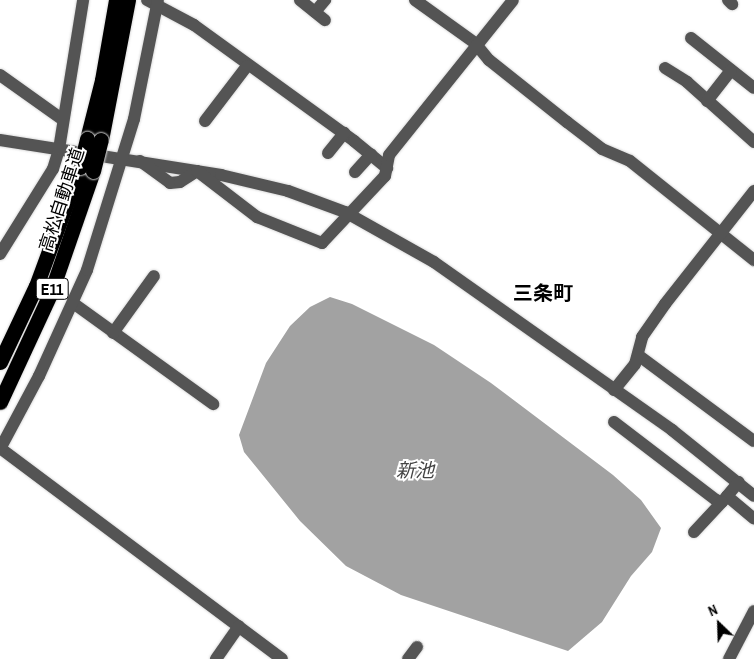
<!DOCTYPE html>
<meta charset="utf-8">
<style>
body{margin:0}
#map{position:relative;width:754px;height:659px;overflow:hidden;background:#fff;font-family:"Archivo Narrow","Noto Sans JP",sans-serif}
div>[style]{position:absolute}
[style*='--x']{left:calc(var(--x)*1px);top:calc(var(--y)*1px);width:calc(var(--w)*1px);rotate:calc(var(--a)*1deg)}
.water>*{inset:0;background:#a2a2a2}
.roads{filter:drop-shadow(0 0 1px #dbdbdb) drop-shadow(0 0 1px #dbdbdb)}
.minor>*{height:12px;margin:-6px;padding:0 6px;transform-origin:6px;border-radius:6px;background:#545454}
.highway>*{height:15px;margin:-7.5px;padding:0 7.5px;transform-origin:7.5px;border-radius:7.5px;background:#000}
.bridges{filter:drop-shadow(0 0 1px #dbdbdb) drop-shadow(0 0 1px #dbdbdb)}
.highway-bridge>*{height:15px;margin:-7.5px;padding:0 7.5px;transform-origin:7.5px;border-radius:7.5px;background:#000}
span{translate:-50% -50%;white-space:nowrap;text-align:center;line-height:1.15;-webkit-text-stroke:4px #fff;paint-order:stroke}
.shield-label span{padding:1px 4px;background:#fff;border:1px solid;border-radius:4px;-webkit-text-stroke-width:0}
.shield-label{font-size:16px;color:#000;font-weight:700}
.street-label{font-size:18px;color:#000}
.water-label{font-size:19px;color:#434343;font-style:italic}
.quarter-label{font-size:20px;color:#000;font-weight:700}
.north{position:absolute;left:694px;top:599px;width:50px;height:50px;-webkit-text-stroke:4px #fff;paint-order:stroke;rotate:336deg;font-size:14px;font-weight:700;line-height:20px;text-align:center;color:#000}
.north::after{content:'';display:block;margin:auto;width:18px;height:22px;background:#000;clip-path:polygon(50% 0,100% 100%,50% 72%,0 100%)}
</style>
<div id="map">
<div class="water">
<i style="clip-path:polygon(330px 297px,352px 304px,434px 345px,491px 383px,613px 475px,641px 500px,661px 528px,652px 552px,631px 576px,602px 622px,568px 651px,401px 595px,346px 566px,300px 521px,244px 452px,239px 435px,266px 363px,290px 326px,310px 307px)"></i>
</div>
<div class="roads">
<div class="minor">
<i style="--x:147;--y:0;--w:53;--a:28"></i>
<i style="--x:194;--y:25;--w:198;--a:35.9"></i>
<i style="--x:354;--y:141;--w:43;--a:39.3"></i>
<i style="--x:300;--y:0;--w:32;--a:39"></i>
<i style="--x:415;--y:0;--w:74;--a:35.6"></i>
<i style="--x:475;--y:43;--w:22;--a:51"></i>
<i style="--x:489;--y:60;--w:100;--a:38.5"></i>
<i style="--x:567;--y:122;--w:44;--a:37.6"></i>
<i style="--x:602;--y:149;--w:30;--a:23"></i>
<i style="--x:630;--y:161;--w:159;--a:38.6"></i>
<i style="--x:728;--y:0;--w:6;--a:45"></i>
<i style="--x:315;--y:12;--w:16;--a:-50"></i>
<i style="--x:691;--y:38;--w:80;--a:38.4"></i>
<i style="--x:665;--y:68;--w:26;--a:32"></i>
<i style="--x:687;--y:82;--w:90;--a:41.8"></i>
<i style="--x:0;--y:75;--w:77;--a:35.5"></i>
<i style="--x:707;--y:101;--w:39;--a:-52"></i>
<i style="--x:205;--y:121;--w:69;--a:-52.6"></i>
<i style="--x:0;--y:140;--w:224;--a:9"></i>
<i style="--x:221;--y:175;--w:69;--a:13.4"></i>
<i style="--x:288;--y:191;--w:61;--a:20.2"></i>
<i style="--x:345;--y:212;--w:102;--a:29.3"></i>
<i style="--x:434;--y:262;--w:291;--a:35.2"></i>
<i style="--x:672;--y:430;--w:105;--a:38.8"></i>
<i style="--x:328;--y:153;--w:26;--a:-51"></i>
<i style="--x:140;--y:161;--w:37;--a:36"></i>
<i style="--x:170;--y:183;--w:10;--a:-6"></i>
<i style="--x:180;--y:182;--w:20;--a:-33"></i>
<i style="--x:197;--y:171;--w:76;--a:37.5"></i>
<i style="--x:257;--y:217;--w:70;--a:21.8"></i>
<i style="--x:322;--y:243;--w:92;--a:-46.8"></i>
<i style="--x:385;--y:176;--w:21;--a:-79"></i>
<i style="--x:389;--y:155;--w:198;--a:-51.3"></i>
<i style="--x:355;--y:172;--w:24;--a:-48"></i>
<i style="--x:0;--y:254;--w:100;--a:-58.1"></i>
<i style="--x:53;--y:169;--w:21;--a:-73"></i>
<i style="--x:59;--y:149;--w:151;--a:-80.8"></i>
<i style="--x:73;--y:303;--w:173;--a:35.8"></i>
<i style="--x:113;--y:333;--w:70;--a:-54.3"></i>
<i style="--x:638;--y:355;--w:144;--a:36.6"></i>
<i style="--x:614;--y:390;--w:33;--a:-51"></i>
<i style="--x:635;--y:364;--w:28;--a:-75"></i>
<i style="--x:642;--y:337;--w:40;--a:-55.1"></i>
<i style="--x:665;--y:304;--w:144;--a:-51.8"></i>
<i style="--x:614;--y:422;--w:128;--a:37.4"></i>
<i style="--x:716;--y:500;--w:6;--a:18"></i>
<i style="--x:722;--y:502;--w:26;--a:-50"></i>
<i style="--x:0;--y:448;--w:352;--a:36.8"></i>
<i style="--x:0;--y:449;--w:83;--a:-61.9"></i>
<i style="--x:39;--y:376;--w:116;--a:-65.6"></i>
<i style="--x:87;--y:270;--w:158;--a:-72.7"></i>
<i style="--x:134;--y:119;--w:121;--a:-78.6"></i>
<i style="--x:727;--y:496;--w:35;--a:40"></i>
<i style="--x:694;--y:532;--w:41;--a:-47"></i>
<i style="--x:216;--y:659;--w:40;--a:-55.1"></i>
<i style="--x:408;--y:659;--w:15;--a:-53"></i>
<i style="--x:729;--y:659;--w:54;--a:-62.5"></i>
</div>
<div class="highway">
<i style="--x:87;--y:139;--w:61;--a:-75.7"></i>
<i style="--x:102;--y:80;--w:81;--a:-80.1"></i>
<i style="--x:101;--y:140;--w:143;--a:-79.1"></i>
<i style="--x:0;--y:362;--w:84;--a:-64.7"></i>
<i style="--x:36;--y:286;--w:127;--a:-69.7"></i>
<i style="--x:0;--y:402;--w:121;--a:-65.1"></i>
<i style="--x:51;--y:292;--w:128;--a:-70.9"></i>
</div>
</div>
<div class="bridges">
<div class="highway-bridge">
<i style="--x:80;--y:167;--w:29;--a:-76"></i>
<i style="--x:93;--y:171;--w:32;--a:-76"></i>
</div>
</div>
<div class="shield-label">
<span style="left:52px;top:289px">E11</span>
</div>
<div class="street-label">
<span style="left:62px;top:200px;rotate:-72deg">高松自動車道</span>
</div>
<div class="water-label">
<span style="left:415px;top:471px">新池</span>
</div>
<div class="quarter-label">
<span style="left:543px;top:292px">三条町</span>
</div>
<div class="north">N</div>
</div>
